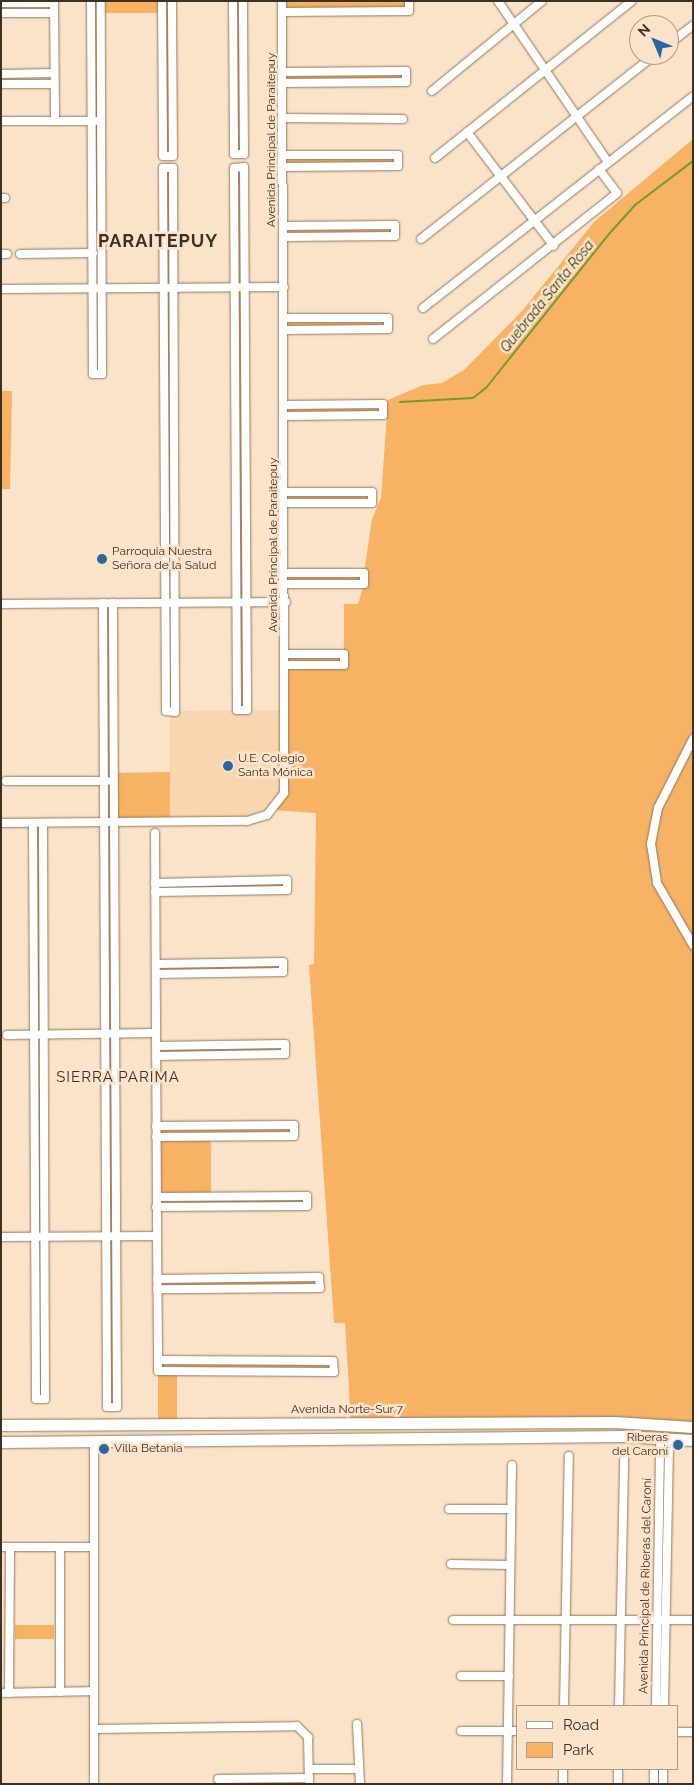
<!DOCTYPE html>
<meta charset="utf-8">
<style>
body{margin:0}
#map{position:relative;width:694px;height:1785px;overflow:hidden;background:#fbe3ca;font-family:Raleway,sans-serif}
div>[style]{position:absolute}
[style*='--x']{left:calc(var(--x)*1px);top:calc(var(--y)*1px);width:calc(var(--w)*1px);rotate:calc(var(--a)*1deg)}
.built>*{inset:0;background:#fad6b0}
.green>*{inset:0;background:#f7b264}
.stream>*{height:2px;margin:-1px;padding:0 1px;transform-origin:1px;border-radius:1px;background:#739c2f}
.roads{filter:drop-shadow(0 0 1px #93785b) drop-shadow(0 0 1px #93785b)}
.minor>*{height:8px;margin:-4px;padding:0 4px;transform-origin:4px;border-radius:4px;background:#fff}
.secondary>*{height:11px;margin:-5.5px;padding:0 5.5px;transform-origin:5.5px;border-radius:5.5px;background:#fff}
.dots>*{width:14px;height:14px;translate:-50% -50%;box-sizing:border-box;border:2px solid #fbe3ca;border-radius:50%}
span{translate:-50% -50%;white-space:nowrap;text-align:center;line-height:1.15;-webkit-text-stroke:5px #fbe3ca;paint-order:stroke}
.street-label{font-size:12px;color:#3c3124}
.poi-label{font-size:12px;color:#3c3124}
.left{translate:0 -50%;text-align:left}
.right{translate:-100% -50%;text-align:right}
.water-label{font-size:14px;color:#2b3d11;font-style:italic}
.quarter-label{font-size:15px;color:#3c3124;letter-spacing:1px}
.district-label{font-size:18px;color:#3c3124;font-weight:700;letter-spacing:1px}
.frame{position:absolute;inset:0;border:2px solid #3c3124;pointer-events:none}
.legend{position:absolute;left:516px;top:1705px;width:162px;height:65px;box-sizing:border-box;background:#fbe3ca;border:1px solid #af9c88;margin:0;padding:6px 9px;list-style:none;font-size:15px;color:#3c3124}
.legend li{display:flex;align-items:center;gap:10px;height:25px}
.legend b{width:25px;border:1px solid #af9c88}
.north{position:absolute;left:629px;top:15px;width:50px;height:50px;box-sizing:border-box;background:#fbe3ca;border:1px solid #af9c88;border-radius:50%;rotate:315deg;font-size:14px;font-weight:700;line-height:20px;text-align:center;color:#3c3124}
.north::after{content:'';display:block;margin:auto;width:18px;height:22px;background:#29689e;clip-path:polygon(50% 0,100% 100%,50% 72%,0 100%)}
</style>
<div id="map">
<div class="built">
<i style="clip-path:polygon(287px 710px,286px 787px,262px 818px,170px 822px,170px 711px)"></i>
</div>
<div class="green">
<i style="clip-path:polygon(91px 1px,172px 1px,173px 156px,163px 156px,162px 13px,101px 13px,102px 374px,93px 374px)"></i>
<i style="clip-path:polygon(233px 1px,243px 1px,244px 154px,234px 154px)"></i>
<i style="clip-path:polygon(282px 1px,409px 1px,409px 11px,282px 12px)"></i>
<i style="clip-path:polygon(406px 71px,406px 82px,283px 83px,283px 72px)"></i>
<i style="clip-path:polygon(693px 139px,693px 1427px,351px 1424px,345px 1323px,334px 1323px,309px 965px,314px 964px,316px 813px,273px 810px,281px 800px,286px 654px,344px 654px,344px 604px,358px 604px,364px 584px,286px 584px,286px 573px,364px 573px,372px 519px,381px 498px,388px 400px,423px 385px,442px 383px,464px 370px,522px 311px,594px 222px)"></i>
<i style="clip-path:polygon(283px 155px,398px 155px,398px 166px,284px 167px)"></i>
<i style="clip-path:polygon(244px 167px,247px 710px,237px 710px,234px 168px)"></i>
<i style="clip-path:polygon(163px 168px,173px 168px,175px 712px,166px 711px)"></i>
<i style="clip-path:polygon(395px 225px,395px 236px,284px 237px,284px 226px)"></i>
<i style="clip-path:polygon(285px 318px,388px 318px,388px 329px,285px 330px)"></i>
<i style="clip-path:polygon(1px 391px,12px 391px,10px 489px,1px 489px)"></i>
<i style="clip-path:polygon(383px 404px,383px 415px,285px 416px,285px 405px)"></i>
<i style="clip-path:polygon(285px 492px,372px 492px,372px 503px,285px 503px)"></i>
<i style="clip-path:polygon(113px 603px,114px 773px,170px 772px,170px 822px,114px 822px,117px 1407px,107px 1407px,103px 604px)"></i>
<i style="clip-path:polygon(33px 823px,43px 823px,45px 1399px,36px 1399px)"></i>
<i style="clip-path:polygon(287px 880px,287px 890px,155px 892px,155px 883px)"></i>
<i style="clip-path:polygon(283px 962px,283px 972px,156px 974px,156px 964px)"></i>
<i style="clip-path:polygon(285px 1044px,285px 1054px,156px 1056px,156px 1046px)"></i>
<i style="clip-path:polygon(294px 1125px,294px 1136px,211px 1137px,211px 1196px,307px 1196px,307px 1206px,156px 1207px,156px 1126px)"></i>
<i style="clip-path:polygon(319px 1277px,320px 1288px,157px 1289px,157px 1279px)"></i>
<i style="clip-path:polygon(158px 1360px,333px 1361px,334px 1372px,177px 1372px,177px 1425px,158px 1425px)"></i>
<i style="clip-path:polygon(15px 1625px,54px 1625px,54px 1639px,15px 1639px)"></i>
</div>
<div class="stream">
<i style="--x:400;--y:402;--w:73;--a:-3.1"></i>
<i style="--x:473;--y:398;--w:16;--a:-38"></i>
<i style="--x:486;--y:388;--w:197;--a:-51.4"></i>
<i style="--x:609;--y:234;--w:39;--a:-48"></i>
<i style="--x:635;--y:205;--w:73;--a:-37.2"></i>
</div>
<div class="roads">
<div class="minor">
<i style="--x:54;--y:1;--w:120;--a:89.5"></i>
<i style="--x:91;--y:1;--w:373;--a:89.7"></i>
<i style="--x:93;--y:374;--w:9;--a:0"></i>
<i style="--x:102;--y:374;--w:373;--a:-90.2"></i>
<i style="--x:162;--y:1;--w:155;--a:89.6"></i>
<i style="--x:163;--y:156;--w:10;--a:0"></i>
<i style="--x:173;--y:156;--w:155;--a:-90.4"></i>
<i style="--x:233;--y:1;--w:153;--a:89.6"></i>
<i style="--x:234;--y:154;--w:10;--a:0"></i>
<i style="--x:244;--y:154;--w:153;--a:-90.4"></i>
<i style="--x:498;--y:1;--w:195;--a:55.7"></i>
<i style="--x:1;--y:3;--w:53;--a:0"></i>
<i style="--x:282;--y:12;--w:127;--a:-0.5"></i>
<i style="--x:409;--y:11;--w:10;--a:-90"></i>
<i style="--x:1;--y:13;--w:53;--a:0"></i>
<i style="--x:669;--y:44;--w:31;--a:-38"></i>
<i style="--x:283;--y:72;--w:123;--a:-0.5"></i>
<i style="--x:406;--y:71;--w:11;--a:90"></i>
<i style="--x:406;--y:82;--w:123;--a:179.5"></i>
<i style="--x:1;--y:74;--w:53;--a:-1.1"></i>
<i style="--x:1;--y:84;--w:53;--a:0"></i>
<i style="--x:432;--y:91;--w:142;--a:-39.3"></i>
<i style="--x:283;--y:118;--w:120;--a:0.5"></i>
<i style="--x:1;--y:121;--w:95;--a:0"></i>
<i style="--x:467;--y:132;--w:143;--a:52.7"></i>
<i style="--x:283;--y:155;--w:115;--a:0"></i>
<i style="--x:398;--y:155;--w:11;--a:90"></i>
<i style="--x:398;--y:166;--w:114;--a:179.5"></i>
<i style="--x:435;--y:158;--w:252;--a:-38.6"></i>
<i style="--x:244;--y:167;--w:543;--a:89.68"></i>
<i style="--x:247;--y:710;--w:10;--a:180"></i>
<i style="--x:237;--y:710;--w:542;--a:-90.32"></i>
<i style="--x:234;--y:168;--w:10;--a:-6"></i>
<i style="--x:163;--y:168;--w:10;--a:0"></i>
<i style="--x:173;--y:168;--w:544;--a:89.79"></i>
<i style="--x:175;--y:712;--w:9;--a:-174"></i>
<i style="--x:166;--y:711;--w:543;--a:-90.32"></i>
<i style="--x:1;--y:198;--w:4;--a:0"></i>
<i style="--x:284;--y:226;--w:111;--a:-0.5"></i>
<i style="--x:395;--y:225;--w:11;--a:90"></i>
<i style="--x:395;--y:236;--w:111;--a:179.5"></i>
<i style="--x:421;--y:239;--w:298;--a:-38.2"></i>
<i style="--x:1;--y:254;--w:6;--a:0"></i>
<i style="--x:20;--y:254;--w:73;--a:-0.8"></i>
<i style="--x:1;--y:289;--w:283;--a:-0.4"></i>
<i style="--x:423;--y:308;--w:343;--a:-38.1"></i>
<i style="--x:285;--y:318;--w:103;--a:0"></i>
<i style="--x:388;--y:318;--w:11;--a:90"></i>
<i style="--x:388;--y:329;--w:103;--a:179.4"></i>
<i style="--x:433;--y:339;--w:235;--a:-38.4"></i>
<i style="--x:617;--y:193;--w:30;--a:-127"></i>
<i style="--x:285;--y:405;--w:98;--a:-0.6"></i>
<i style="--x:383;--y:404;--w:11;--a:90"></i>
<i style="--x:383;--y:415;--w:98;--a:179.4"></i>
<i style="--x:285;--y:492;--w:87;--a:0"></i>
<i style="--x:372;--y:492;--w:11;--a:90"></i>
<i style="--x:372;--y:503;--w:87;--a:180"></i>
<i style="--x:286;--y:573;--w:78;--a:0"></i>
<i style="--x:364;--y:573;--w:11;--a:90"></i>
<i style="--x:364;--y:584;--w:78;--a:180"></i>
<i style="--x:103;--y:603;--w:804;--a:89.71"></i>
<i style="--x:107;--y:1407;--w:10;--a:0"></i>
<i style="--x:117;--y:1407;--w:804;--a:-90.29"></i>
<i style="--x:1;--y:604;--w:285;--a:-0.4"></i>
<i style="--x:286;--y:654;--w:58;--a:0"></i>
<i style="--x:344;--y:654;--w:11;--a:90"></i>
<i style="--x:344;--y:665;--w:58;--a:180"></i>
<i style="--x:693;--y:739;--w:77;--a:116.9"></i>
<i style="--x:658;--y:808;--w:37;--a:101"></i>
<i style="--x:651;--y:844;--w:39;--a:81"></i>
<i style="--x:657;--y:883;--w:72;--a:59.9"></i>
<i style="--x:6;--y:781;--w:101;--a:0"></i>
<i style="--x:1;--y:823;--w:246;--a:-0.5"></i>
<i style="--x:247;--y:821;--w:21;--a:-17"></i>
<i style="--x:267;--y:815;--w:28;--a:-52"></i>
<i style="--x:284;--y:793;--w:792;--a:-90.14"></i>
<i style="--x:33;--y:823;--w:576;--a:89.7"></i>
<i style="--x:36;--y:1399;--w:9;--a:0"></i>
<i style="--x:45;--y:1399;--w:576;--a:-90.2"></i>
<i style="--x:155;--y:833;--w:403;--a:89.7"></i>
<i style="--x:157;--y:1236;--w:124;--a:89.5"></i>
<i style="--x:158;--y:1360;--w:11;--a:90"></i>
<i style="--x:158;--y:1371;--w:176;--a:0.3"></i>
<i style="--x:334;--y:1372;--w:11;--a:-95"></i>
<i style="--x:333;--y:1361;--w:175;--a:-179.7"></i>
<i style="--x:155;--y:883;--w:132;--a:-1.3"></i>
<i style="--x:287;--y:880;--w:10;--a:90"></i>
<i style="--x:287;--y:890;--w:132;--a:179.1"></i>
<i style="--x:156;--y:964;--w:127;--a:-0.9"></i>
<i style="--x:283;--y:962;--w:10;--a:90"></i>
<i style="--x:283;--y:972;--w:127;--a:179.1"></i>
<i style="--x:7;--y:1035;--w:149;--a:-0.8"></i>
<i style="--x:156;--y:1046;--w:129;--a:-0.9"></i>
<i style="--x:285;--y:1044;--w:10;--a:90"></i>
<i style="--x:285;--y:1054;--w:129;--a:179.1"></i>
<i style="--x:156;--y:1126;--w:138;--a:-0.4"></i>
<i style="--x:294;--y:1125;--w:11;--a:90"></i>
<i style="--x:294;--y:1136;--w:138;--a:179.6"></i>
<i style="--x:156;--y:1207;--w:151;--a:-0.4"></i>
<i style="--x:307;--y:1206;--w:10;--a:-90"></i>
<i style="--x:307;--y:1196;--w:150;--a:179.6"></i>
<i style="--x:1;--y:1237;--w:156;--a:-0.4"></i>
<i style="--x:157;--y:1279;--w:162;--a:-0.7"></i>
<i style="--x:319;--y:1277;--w:11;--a:85"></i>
<i style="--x:320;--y:1288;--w:163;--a:179.6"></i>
<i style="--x:94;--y:1442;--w:342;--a:90"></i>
<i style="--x:449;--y:1509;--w:62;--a:0"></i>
<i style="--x:1;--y:1547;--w:93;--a:0"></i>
<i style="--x:451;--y:1564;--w:59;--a:1"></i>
<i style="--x:453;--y:1620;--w:240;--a:0"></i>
<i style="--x:461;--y:1676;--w:48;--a:0"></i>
<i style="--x:60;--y:1692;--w:145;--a:-90"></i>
<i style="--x:1;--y:1693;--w:93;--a:-1.2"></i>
<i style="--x:9;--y:1693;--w:146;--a:-89.6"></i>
<i style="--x:564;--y:1706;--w:250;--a:-88.9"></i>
<i style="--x:619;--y:1706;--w:247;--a:-88.8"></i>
<i style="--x:656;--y:1706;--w:269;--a:-89.1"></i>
<i style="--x:664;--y:1706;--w:268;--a:-88.9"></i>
<i style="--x:357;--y:1724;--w:60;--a:87.1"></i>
<i style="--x:94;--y:1729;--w:203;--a:-0.8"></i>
<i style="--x:297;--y:1726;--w:16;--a:45"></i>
<i style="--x:308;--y:1737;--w:47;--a:88.8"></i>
<i style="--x:461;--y:1731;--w:57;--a:0"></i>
<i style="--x:678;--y:1732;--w:15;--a:0"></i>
<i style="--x:309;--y:1769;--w:50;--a:0"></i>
<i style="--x:218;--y:1779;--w:91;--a:-0.6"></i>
<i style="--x:507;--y:1784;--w:319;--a:-89.1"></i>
<i style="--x:563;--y:1784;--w:15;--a:-90"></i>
<i style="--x:618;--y:1784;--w:15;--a:-90"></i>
<i style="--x:654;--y:1784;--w:15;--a:-90"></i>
<i style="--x:663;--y:1784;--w:15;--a:-90"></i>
</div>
<div class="secondary">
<i style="--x:1;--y:1425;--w:614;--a:-0.28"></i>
<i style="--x:615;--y:1422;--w:78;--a:3.7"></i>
<i style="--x:1;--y:1442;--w:621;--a:-0.55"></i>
<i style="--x:622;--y:1436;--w:71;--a:3.2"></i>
</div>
</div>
<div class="dots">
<i style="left:102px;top:559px;background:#29689e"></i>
<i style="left:228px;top:766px;background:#29689e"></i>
<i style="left:678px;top:1445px;background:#29689e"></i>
<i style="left:104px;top:1449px;background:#29689e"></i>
</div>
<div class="street-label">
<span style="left:272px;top:140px;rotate:-90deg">Avenida Principal de Paraitepuy</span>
<span style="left:274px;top:545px;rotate:-90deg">Avenida Principal de Paraitepuy</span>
<span style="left:347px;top:1410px">Avenida Norte-Sur 7</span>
<span style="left:646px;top:1586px;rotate:-89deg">Avenida Principal de Riberas del Caroní</span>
</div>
<div class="poi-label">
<span class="left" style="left:112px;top:559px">Parroquia Nuestra<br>Señora de la Salud</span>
<span class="left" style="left:238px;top:766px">U.E. Colegio<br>Santa Mónica</span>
<span class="right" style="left:668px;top:1445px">Riberas<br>del Caroní</span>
<span class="left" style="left:114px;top:1449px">Villa Betania</span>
</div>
<div class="water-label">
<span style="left:547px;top:296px;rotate:-51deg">Quebrada Santa Rosa</span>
</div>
<div class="quarter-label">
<span style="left:118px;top:1078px">SIERRA PARIMA</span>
</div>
<div class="district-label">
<span style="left:158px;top:241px">PARAITEPUY</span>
</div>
<div class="frame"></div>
<ul class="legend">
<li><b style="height:6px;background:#fff"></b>Road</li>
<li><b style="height:14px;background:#f7b264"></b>Park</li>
</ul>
<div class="north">N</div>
</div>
